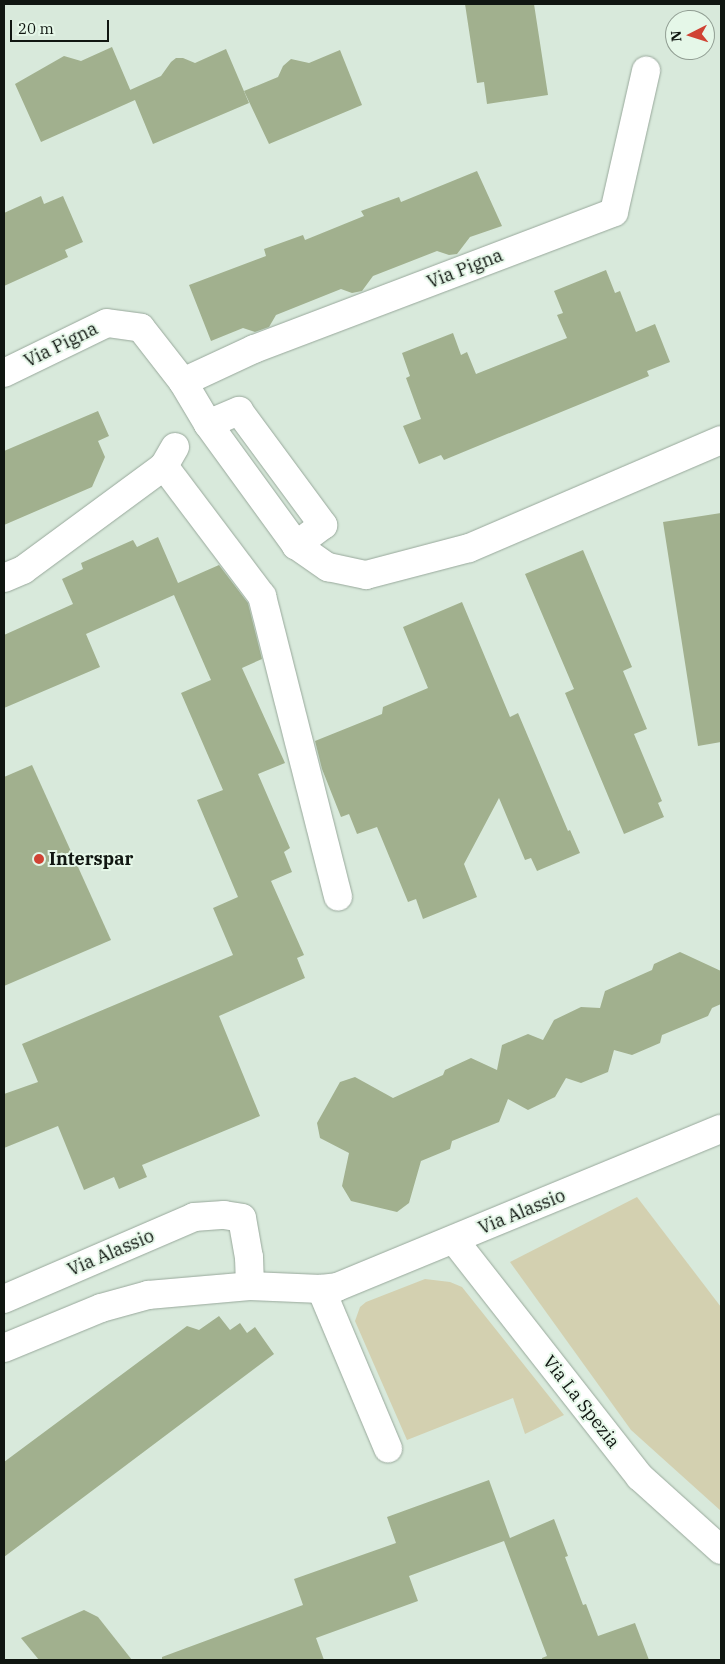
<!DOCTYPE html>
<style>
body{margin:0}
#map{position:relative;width:725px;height:1664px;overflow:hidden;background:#d8e9db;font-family:"IBM Plex Serif",serif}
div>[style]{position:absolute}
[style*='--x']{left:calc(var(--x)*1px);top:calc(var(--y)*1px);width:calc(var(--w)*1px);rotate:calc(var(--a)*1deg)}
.green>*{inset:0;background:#d3d0b0}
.building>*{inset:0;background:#a1b08e}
.roads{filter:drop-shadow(0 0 1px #98a89b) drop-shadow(0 0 1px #98a89b)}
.minor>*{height:28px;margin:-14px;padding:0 14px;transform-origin:14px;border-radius:14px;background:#fff}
.dots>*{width:14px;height:14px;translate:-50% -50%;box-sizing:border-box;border:2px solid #e5f7e8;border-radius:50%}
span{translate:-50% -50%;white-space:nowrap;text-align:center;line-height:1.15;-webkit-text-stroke:4px #e5f7e8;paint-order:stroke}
.street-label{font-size:18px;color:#101611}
.poi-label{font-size:18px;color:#101611;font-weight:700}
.left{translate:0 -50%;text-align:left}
.frame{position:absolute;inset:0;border:5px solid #101611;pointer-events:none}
.north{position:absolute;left:665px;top:10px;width:50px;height:50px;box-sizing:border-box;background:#e5f7e8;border:1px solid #909d92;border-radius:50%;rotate:265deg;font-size:14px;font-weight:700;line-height:20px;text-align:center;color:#101611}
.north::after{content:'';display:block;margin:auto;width:18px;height:22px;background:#d04334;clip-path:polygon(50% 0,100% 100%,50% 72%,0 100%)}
.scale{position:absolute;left:10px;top:20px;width:99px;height:22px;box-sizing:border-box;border:2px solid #101611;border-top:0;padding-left:6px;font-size:15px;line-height:18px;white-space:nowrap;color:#101611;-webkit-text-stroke:4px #e5f7e8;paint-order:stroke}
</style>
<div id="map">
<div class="green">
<i style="clip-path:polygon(637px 1197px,721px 1307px,721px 1511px,631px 1430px,510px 1262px)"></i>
<i style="clip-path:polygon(425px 1279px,450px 1282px,462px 1287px,564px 1415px,525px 1434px,513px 1398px,407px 1440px,355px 1321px,360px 1307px,366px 1302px)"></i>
</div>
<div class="building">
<i style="clip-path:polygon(465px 4px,534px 4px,548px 95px,487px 104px,484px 82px,477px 83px)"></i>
<i style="clip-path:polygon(112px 47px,132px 94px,130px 90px,161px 76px,171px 62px,176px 58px,183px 58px,195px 63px,226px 49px,249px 103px,153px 144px,135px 100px,41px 142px,15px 84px,64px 56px,81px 61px)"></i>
<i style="clip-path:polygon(340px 50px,362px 105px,269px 144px,244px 91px,278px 77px,283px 66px,291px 59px,309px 63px)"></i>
<i style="clip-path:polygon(477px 171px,502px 226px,470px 237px,457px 254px,449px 255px,437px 251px,373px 276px,362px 291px,352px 293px,341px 289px,276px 315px,269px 327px,255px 332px,243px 328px,211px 341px,189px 285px,266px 256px,264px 249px,303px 235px,305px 240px,364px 216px,361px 211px,399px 197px,401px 202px)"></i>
<i style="clip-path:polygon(41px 196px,44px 204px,63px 196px,83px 242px,65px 250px,68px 257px,4px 286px,4px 213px)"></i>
<i style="clip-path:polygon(606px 270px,615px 293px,620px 291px,636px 332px,655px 324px,670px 362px,647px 371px,649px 376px,473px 448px,444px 460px,441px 455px,419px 464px,403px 426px,421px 419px,406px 378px,410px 376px,402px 353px,453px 333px,461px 355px,467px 352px,476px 374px,567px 338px,557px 315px,563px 313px,554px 291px)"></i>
<i style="clip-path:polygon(98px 411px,109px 436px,98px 441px,105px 457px,92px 487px,4px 525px,4px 451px)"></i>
<i style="clip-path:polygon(721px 513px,721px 742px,698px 746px,663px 522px)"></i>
<i style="clip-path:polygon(158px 537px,178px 583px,219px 565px,248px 603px,262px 659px,242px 668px,285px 763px,258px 774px,290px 848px,284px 852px,292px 872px,271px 881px,304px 955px,297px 958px,305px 978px,219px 1016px,260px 1116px,142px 1165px,147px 1177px,119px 1189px,114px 1177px,84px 1190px,58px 1126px,4px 1148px,4px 1094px,38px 1082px,22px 1044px,233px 955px,213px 908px,238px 897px,197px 800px,223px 790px,181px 693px,211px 680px,174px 595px,86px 634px,100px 667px,4px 708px,4px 635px,73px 604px,62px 579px,83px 569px,81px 563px,133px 540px,137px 547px)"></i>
<i style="clip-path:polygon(583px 550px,632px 667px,623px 671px,647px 729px,634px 734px,662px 801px,658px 803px,664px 817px,624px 834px,565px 693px,574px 689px,525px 574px)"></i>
<i style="clip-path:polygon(462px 602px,510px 717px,518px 713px,568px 831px,570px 830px,580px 853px,537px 871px,531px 858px,525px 860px,499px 798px,464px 864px,477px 897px,423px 919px,416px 899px,408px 902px,377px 827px,357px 834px,349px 814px,341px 817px,322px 769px,315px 741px,382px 714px,383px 707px,428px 688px,403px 627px)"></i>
<i style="clip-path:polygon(32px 765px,111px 940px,4px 986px,4px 777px)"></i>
<i style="clip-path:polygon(680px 952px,721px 971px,721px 1004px,712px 1008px,708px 1016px,662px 1035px,660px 1043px,632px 1055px,614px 1050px,608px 1072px,581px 1083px,566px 1078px,555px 1097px,528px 1110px,508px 1099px,499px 1122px,452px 1141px,450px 1149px,421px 1161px,409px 1203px,397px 1212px,351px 1201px,342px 1186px,349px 1153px,320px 1138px,317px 1123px,340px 1082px,355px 1077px,393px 1098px,443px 1075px,445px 1070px,471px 1058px,497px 1070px,502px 1045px,528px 1034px,543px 1040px,554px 1020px,581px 1007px,600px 1008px,605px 991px,652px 970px,654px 964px)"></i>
<i style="clip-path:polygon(219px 1316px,230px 1330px,240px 1323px,247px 1333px,255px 1327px,274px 1354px,4px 1557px,4px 1462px,187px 1326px,199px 1330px)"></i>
<i style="clip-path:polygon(489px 1480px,510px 1538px,554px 1519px,568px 1556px,565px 1557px,583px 1605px,586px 1604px,598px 1636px,635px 1623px,649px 1660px,542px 1660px,542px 1658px,547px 1656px,504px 1541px,409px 1576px,418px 1601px,316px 1638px,324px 1660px,162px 1660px,162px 1657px,303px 1605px,294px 1579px,396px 1543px,387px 1517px)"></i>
<i style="clip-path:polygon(84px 1610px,98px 1617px,132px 1660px,39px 1660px,21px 1638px)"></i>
</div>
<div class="roads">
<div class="minor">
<i style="--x:4;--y:373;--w:114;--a:-25.9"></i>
<i style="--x:107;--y:323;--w:34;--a:8"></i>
<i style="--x:141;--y:328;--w:68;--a:52.1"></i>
<i style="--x:183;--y:382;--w:49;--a:59.2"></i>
<i style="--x:208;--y:424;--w:150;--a:54"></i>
<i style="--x:296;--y:545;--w:39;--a:35"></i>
<i style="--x:328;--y:567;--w:39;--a:12"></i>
<i style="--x:366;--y:575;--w:106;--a:-14.7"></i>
<i style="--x:469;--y:548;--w:274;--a:-23.2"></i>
<i style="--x:183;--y:382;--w:78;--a:-24.9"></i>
<i style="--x:254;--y:349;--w:385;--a:-20.8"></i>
<i style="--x:614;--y:212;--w:145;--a:-77.2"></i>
<i style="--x:208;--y:424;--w:34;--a:-23"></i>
<i style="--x:239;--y:411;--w:142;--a:53.6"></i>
<i style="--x:323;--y:525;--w:34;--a:143"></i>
<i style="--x:164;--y:466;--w:163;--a:53"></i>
<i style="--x:262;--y:596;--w:310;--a:75.8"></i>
<i style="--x:4;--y:578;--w:21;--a:-23"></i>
<i style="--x:23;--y:570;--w:175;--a:-36.4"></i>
<i style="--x:164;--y:466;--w:22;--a:-60"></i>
<i style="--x:454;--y:1240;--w:301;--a:51.9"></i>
<i style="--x:640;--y:1477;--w:109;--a:42"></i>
<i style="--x:321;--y:1289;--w:173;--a:67.2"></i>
<i style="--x:4;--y:1299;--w:207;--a:-23.3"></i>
<i style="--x:194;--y:1217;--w:30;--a:-4"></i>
<i style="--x:224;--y:1215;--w:18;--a:9"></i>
<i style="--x:242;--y:1218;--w:40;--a:80"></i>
<i style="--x:249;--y:1257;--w:29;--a:88"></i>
<i style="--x:4;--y:1348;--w:105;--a:-22.4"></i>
<i style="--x:101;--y:1308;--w:49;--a:-15.5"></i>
<i style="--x:148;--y:1295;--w:102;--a:-5"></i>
<i style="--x:250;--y:1286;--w:71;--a:2.4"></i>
<i style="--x:321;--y:1289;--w:16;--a:-7"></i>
<i style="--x:337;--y:1287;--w:415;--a:-22.4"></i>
</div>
</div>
<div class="dots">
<i style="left:39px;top:859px;background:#d04334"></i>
</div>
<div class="street-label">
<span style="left:465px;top:269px;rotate:-21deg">Via Pigna</span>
<span style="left:61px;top:345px;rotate:-26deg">Via Pigna</span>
<span style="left:522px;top:1212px;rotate:-22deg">Via Alassio</span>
<span style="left:111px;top:1253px;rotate:-23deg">Via Alassio</span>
<span style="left:581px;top:1402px;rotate:52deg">Via La Spezia</span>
</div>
<div class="poi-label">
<span class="left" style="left:49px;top:859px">Interspar</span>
</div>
<div class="frame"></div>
<div class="north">N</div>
<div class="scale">20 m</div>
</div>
